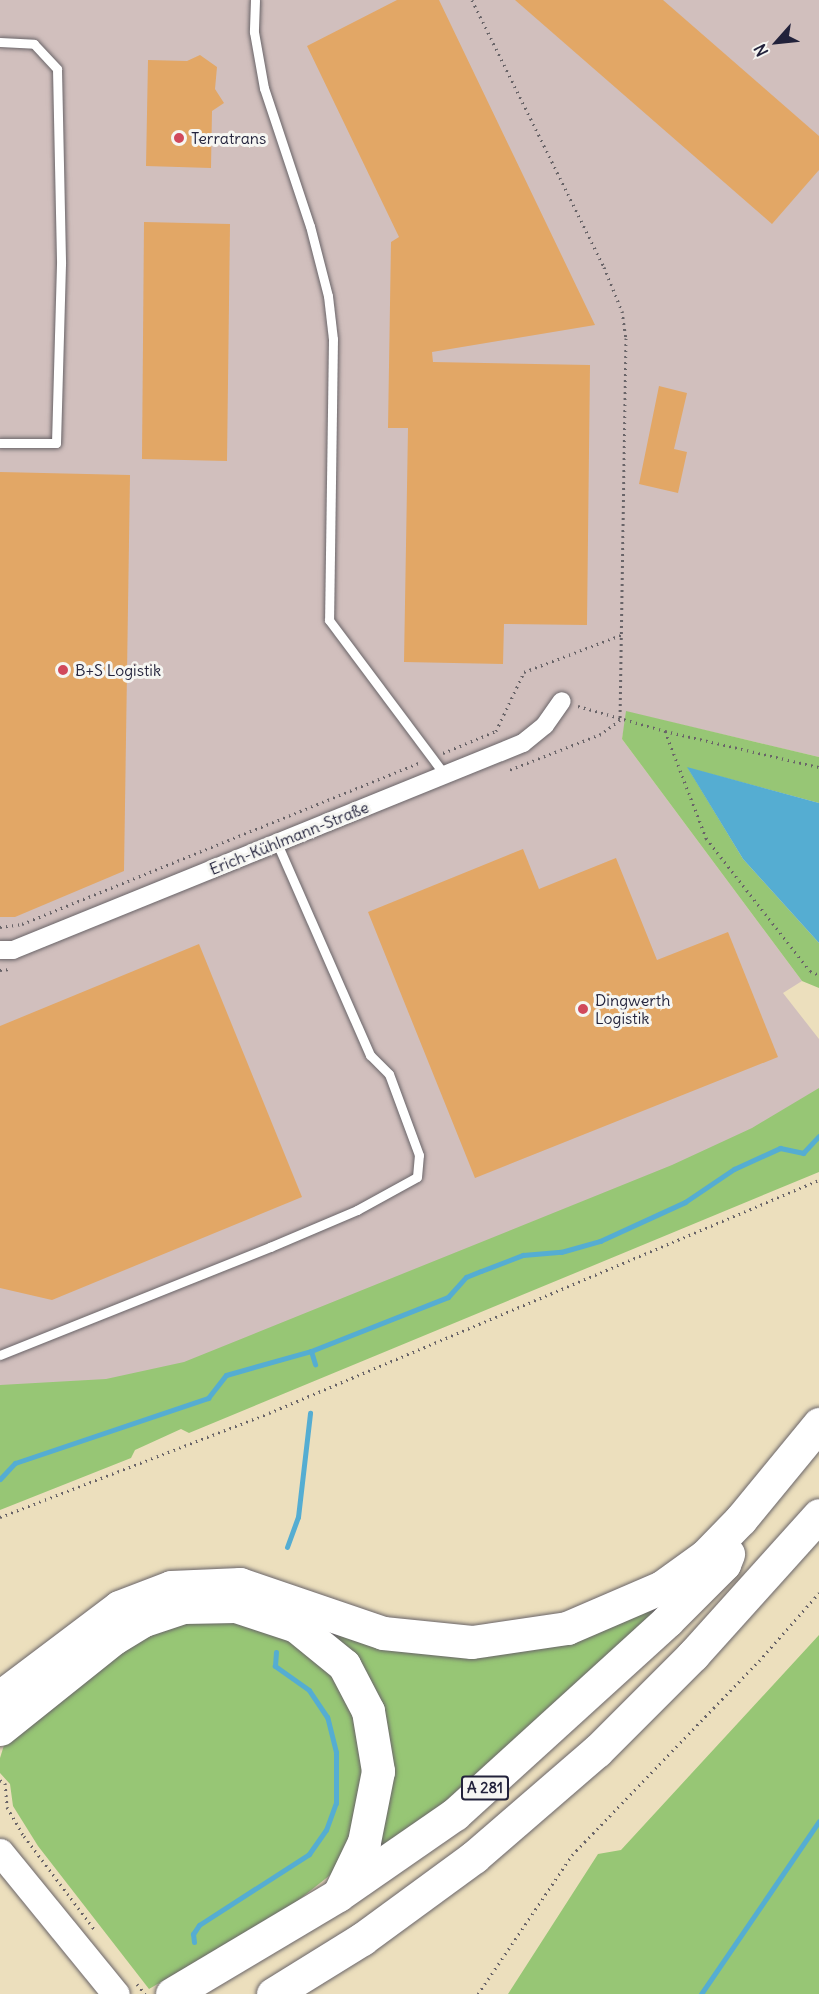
<!DOCTYPE html>
<meta charset="utf-8">
<style>
body{margin:0}
#map{position:relative;width:819px;height:1994px;overflow:hidden;background:#ecdfbd;font-family:Delius,sans-serif}
div>[style]{position:absolute}
[style*='--x']{left:calc(var(--x)*1px);top:calc(var(--y)*1px);width:calc(var(--w)*1px);rotate:calc(var(--a)*1deg)}
.industrial>*{inset:0;background:#d1bfbd}
.green>*{inset:0;background:#97c675}
.water>*{inset:0;background:#55add2}
.stream>*{height:5px;margin:-2.5px;padding:0 2.5px;transform-origin:2.5px;border-radius:2.5px;background:#55add2}
.building>*{inset:0;background:#e2a766}
.path>*{height:3px;margin-top:-1.5px;transform-origin:0;background:repeating-linear-gradient(90deg,#696468 0 1.5px,transparent 0 6px)}
.roads{filter:drop-shadow(0 0 2px #696468) drop-shadow(0 0 2px #696468)}
.lane>*{height:9px;margin:-4.5px;padding:0 4.5px;transform-origin:4.5px;border-radius:4.5px;background:#fff}
.street>*{height:18px;margin:-9px;padding:0 9px;transform-origin:9px;border-radius:9px;background:#fff}
.secondary>*{height:27px;margin:-13.5px;padding:0 13.5px;transform-origin:13.5px;border-radius:13.5px;background:#fff}
.highway>*{height:33px;margin:-16.5px;padding:0 16.5px;transform-origin:16.5px;border-radius:16.5px;background:#fff}
.dots>*{width:16px;height:16px;translate:-50% -50%;box-sizing:border-box;border:3px solid #f6f6f2;border-radius:50%}
span{translate:-50% -50%;white-space:nowrap;text-align:center;line-height:1.15;-webkit-text-stroke:6px #f6f6f2;paint-order:stroke}
.shield-label span{padding:2px 4px;background:#f6f6f2;border:2px solid;border-radius:4px;-webkit-text-stroke-width:0}
.shield-label{font-size:15px;color:#22223b;font-weight:700}
.poi-label{font-size:16px;color:#22223b}
.left{translate:0 -50%;text-align:left}
.street-label{font-size:16px;color:#22223b}
.north{position:absolute;left:747px;top:12px;width:60px;height:60px;-webkit-text-stroke:4px #f6f6f2;paint-order:stroke;rotate:243deg;font-size:16px;font-weight:700;line-height:24px;text-align:center;color:#22223b}
.north::after{content:'';display:block;margin:auto;width:21px;height:27px;background:#22223b;clip-path:polygon(50% 0,100% 100%,50% 72%,0 100%)}
</style>
<div id="map">
<div class="industrial">
<i style="clip-path:polygon(0 0,819px 0,819px 757px,627px 712px,622px 739px,802px 981px,783px 993px,819px 1039px,819px 1096px,732px 1145px,188px 1370px,0 1399px)"></i>
</div>
<div class="green">
<i style="clip-path:polygon(626px 711px,819px 757px,819px 803px,688px 768px,743px 859px,819px 943px,819px 988px,802px 981px,622px 739px)"></i>
<i style="clip-path:polygon(819px 1088px,819px 1172px,189px 1433px,181px 1429px,135px 1450px,131px 1458px,0 1510px,0 1385px,106px 1379px,184px 1362px,672px 1165px,752px 1128px)"></i>
<i style="clip-path:polygon(673px 1594px,456px 1796px,354px 1870px,385px 1750px,285px 1610px,399px 1645px)"></i>
<i style="clip-path:polygon(165px 1618px,264px 1621px,345px 1685px,366px 1736px,358px 1830px,334px 1872px,291px 1906px,149px 1989px,38px 1846px,13px 1806px,10px 1784px,0 1773px,0 1758px,5px 1742px)"></i>
<i style="clip-path:polygon(819px 1635px,819px 1994px,508px 1994px,598px 1854px,621px 1850px)"></i>
</div>
<div class="water">
<i style="clip-path:polygon(687px 767px,819px 803px,819px 943px,743px 859px)"></i>
</div>
<div class="stream">
<i style="--x:311;--y:1351;--w:14;--a:73"></i>
<i style="--x:0;--y:1479;--w:22;--a:-47"></i>
<i style="--x:15;--y:1463;--w:204;--a:-18.6"></i>
<i style="--x:208;--y:1398;--w:29;--a:-52"></i>
<i style="--x:226;--y:1375;--w:88;--a:-15.8"></i>
<i style="--x:311;--y:1351;--w:147;--a:-21.5"></i>
<i style="--x:448;--y:1297;--w:27;--a:-48"></i>
<i style="--x:466;--y:1277;--w:16;--a:-22"></i>
<i style="--x:481;--y:1271;--w:45;--a:-20.9"></i>
<i style="--x:523;--y:1255;--w:38;--a:-5"></i>
<i style="--x:561;--y:1252;--w:41;--a:-15.8"></i>
<i style="--x:600;--y:1241;--w:94;--a:-24.6"></i>
<i style="--x:685;--y:1202;--w:59;--a:-34"></i>
<i style="--x:734;--y:1169;--w:51;--a:-24.5"></i>
<i style="--x:780;--y:1148;--w:24;--a:12"></i>
<i style="--x:803;--y:1153;--w:23;--a:-47"></i>
<i style="--x:287;--y:1547;--w:32;--a:-70"></i>
<i style="--x:298;--y:1517;--w:105;--a:-83.4"></i>
<i style="--x:194;--y:1942;--w:8;--a:-97"></i>
<i style="--x:193;--y:1934;--w:11;--a:-56"></i>
<i style="--x:199;--y:1925;--w:131;--a:-32.8"></i>
<i style="--x:309;--y:1854;--w:29;--a:-55"></i>
<i style="--x:326;--y:1830;--w:29;--a:-70"></i>
<i style="--x:336;--y:1803;--w:51;--a:-90"></i>
<i style="--x:336;--y:1752;--w:36;--a:-104"></i>
<i style="--x:327;--y:1717;--w:32;--a:-124"></i>
<i style="--x:309;--y:1690;--w:42;--a:-144.8"></i>
<i style="--x:275;--y:1666;--w:14;--a:-86"></i>
<i style="--x:701;--y:1994;--w:209;--a:-55.7"></i>
</div>
<div class="building">
<i style="clip-path:polygon(397px 0,439px 0,595px 325px,432px 352px,433px 362px,590px 365px,587px 625px,504px 624px,503px 664px,404px 662px,408px 428px,388px 428px,391px 242px,399px 237px,307px 46px)"></i>
<i style="clip-path:polygon(515px 0,663px 0,819px 136px,819px 170px,772px 224px)"></i>
<i style="clip-path:polygon(200px 55px,217px 67px,215px 89px,224px 103px,212px 111px,211px 168px,146px 166px,148px 60px,187px 61px)"></i>
<i style="clip-path:polygon(144px 222px,230px 224px,227px 461px,142px 459px)"></i>
<i style="clip-path:polygon(659px 386px,687px 393px,674px 449px,687px 452px,678px 493px,639px 484px)"></i>
<i style="clip-path:polygon(0 472px,130px 475px,124px 871px,15px 917px,0 917px)"></i>
<i style="clip-path:polygon(523px 849px,539px 889px,616px 858px,657px 960px,728px 932px,778px 1057px,475px 1178px,368px 912px)"></i>
<i style="clip-path:polygon(199px 944px,302px 1197px,52px 1300px,0 1288px,0 1026px)"></i>
</div>
<div class="path">
<i style="--x:472;--y:0;--w:298;--a:63.7"></i>
<i style="--x:604;--y:267;--w:48;--a:67.8"></i>
<i style="--x:622;--y:311;--w:27;--a:82"></i>
<i style="--x:626;--y:338;--w:382;--a:90.9"></i>
<i style="--x:620;--y:720;--w:24;--a:144"></i>
<i style="--x:601;--y:734;--w:99;--a:158.6"></i>
<i style="--x:578;--y:706;--w:91;--a:16"></i>
<i style="--x:665;--y:731;--w:115;--a:69"></i>
<i style="--x:706;--y:838;--w:169;--a:52"></i>
<i style="--x:810;--y:971;--w:10;--a:24"></i>
<i style="--x:665;--y:731;--w:158;--a:13.2"></i>
<i style="--x:443;--y:753;--w:57;--a:-22.5"></i>
<i style="--x:496;--y:731;--w:65;--a:-64.6"></i>
<i style="--x:524;--y:672;--w:104;--a:-20.9"></i>
<i style="--x:0;--y:927;--w:22;--a:-8"></i>
<i style="--x:22;--y:924;--w:431;--a:-22.1"></i>
<i style="--x:0;--y:970;--w:10;--a:-6"></i>
<i style="--x:0;--y:1517;--w:288;--a:-21.1"></i>
<i style="--x:269;--y:1413;--w:597;--a:-22.96"></i>
<i style="--x:0;--y:1780;--w:6;--a:31"></i>
<i style="--x:5;--y:1783;--w:24;--a:85"></i>
<i style="--x:7;--y:1807;--w:34;--a:60"></i>
<i style="--x:24;--y:1836;--w:116;--a:53"></i>
<i style="--x:137;--y:1984;--w:13;--a:51"></i>
<i style="--x:478;--y:1994;--w:168;--a:-55.9"></i>
<i style="--x:572;--y:1855;--w:269;--a:-46.1"></i>
<i style="--x:759;--y:1661;--w:91;--a:-48.6"></i>
</div>
<div class="roads">
<div class="lane">
<i style="--x:255;--y:0;--w:32;--a:92"></i>
<i style="--x:254;--y:32;--w:57;--a:79.9"></i>
<i style="--x:264;--y:88;--w:145;--a:71.6"></i>
<i style="--x:310;--y:226;--w:72;--a:75.6"></i>
<i style="--x:328;--y:296;--w:43;--a:83.4"></i>
<i style="--x:333;--y:339;--w:281;--a:90.8"></i>
<i style="--x:329;--y:620;--w:194;--a:53.2"></i>
<i style="--x:0;--y:42;--w:34;--a:3"></i>
<i style="--x:34;--y:44;--w:34;--a:47"></i>
<i style="--x:57;--y:69;--w:195;--a:88.8"></i>
<i style="--x:61;--y:264;--w:179;--a:91.6"></i>
<i style="--x:56;--y:443;--w:56;--a:180"></i>
<i style="--x:0;--y:1355;--w:291;--a:-21.8"></i>
<i style="--x:270;--y:1247;--w:95;--a:-23"></i>
<i style="--x:357;--y:1210;--w:68;--a:-28.8"></i>
<i style="--x:417;--y:1177;--w:22;--a:-85"></i>
<i style="--x:419;--y:1155;--w:86;--a:-110.3"></i>
<i style="--x:389;--y:1074;--w:27;--a:-135"></i>
<i style="--x:370;--y:1055;--w:232;--a:-113.7"></i>
</div>
<div class="street">
<i style="--x:0;--y:950;--w:13;--a:0"></i>
<i style="--x:13;--y:950;--w:550;--a:-22.09"></i>
<i style="--x:523;--y:743;--w:28;--a:-39"></i>
<i style="--x:545;--y:725;--w:29;--a:-55"></i>
</div>
<div class="secondary">
<i style="--x:0;--y:1852;--w:183;--a:50.8"></i>
</div>
<div class="highway">
<i style="--x:0;--y:1697;--w:149;--a:-37.1"></i>
<i style="--x:119;--y:1607;--w:56;--a:-21"></i>
<i style="--x:171;--y:1587;--w:69;--a:-2.5"></i>
<i style="--x:240;--y:1584;--w:151;--a:18.9"></i>
<i style="--x:383;--y:1633;--w:89;--a:5.8"></i>
<i style="--x:472;--y:1642;--w:96;--a:-8.4"></i>
<i style="--x:567;--y:1628;--w:103;--a:-23.3"></i>
<i style="--x:662;--y:1587;--w:53;--a:-35.8"></i>
<i style="--x:705;--y:1556;--w:52;--a:-45.8"></i>
<i style="--x:741;--y:1519;--w:123;--a:-50.6"></i>
<i style="--x:0;--y:1729;--w:146;--a:-38.6"></i>
<i style="--x:114;--y:1638;--w:35;--a:-31"></i>
<i style="--x:144;--y:1620;--w:41;--a:-18.4"></i>
<i style="--x:183;--y:1607;--w:53;--a:-1.1"></i>
<i style="--x:236;--y:1606;--w:63;--a:18.4"></i>
<i style="--x:296;--y:1626;--w:62;--a:39.1"></i>
<i style="--x:344;--y:1665;--w:52;--a:62.4"></i>
<i style="--x:368;--y:1711;--w:61;--a:80.5"></i>
<i style="--x:378;--y:1771;--w:72;--a:101.2"></i>
<i style="--x:364;--y:1842;--w:58;--a:115.7"></i>
<i style="--x:172;--y:1994;--w:193;--a:-30.8"></i>
<i style="--x:338;--y:1895;--w:142;--a:-34.7"></i>
<i style="--x:455;--y:1814;--w:287;--a:-42.3"></i>
<i style="--x:667;--y:1621;--w:81;--a:-45"></i>
<i style="--x:724;--y:1564;--w:11;--a:-68"></i>
<i style="--x:273;--y:1994;--w:105;--a:-31.7"></i>
<i style="--x:362;--y:1939;--w:139;--a:-36.2"></i>
<i style="--x:474;--y:1857;--w:162;--a:-40.8"></i>
<i style="--x:597;--y:1751;--w:136;--a:-45"></i>
<i style="--x:693;--y:1655;--w:188;--a:-48"></i>
</div>
</div>
<div class="dots">
<i style="left:179px;top:138px;background:#d1495b"></i>
<i style="left:63px;top:670px;background:#d1495b"></i>
<i style="left:583px;top:1009px;background:#d1495b"></i>
</div>
<div class="shield-label">
<span style="left:485px;top:1788px">A 281</span>
</div>
<div class="poi-label">
<span class="left" style="left:191px;top:138px">Terratrans</span>
<span class="left" style="left:75px;top:670px">B+S Logistik</span>
<span class="left" style="left:595px;top:1009px">Dingwerth<br>Logistik</span>
</div>
<div class="street-label">
<span style="left:289px;top:838px;rotate:-22deg">Erich-Kühlmann-Straße</span>
</div>
<div class="north">N</div>
</div>
